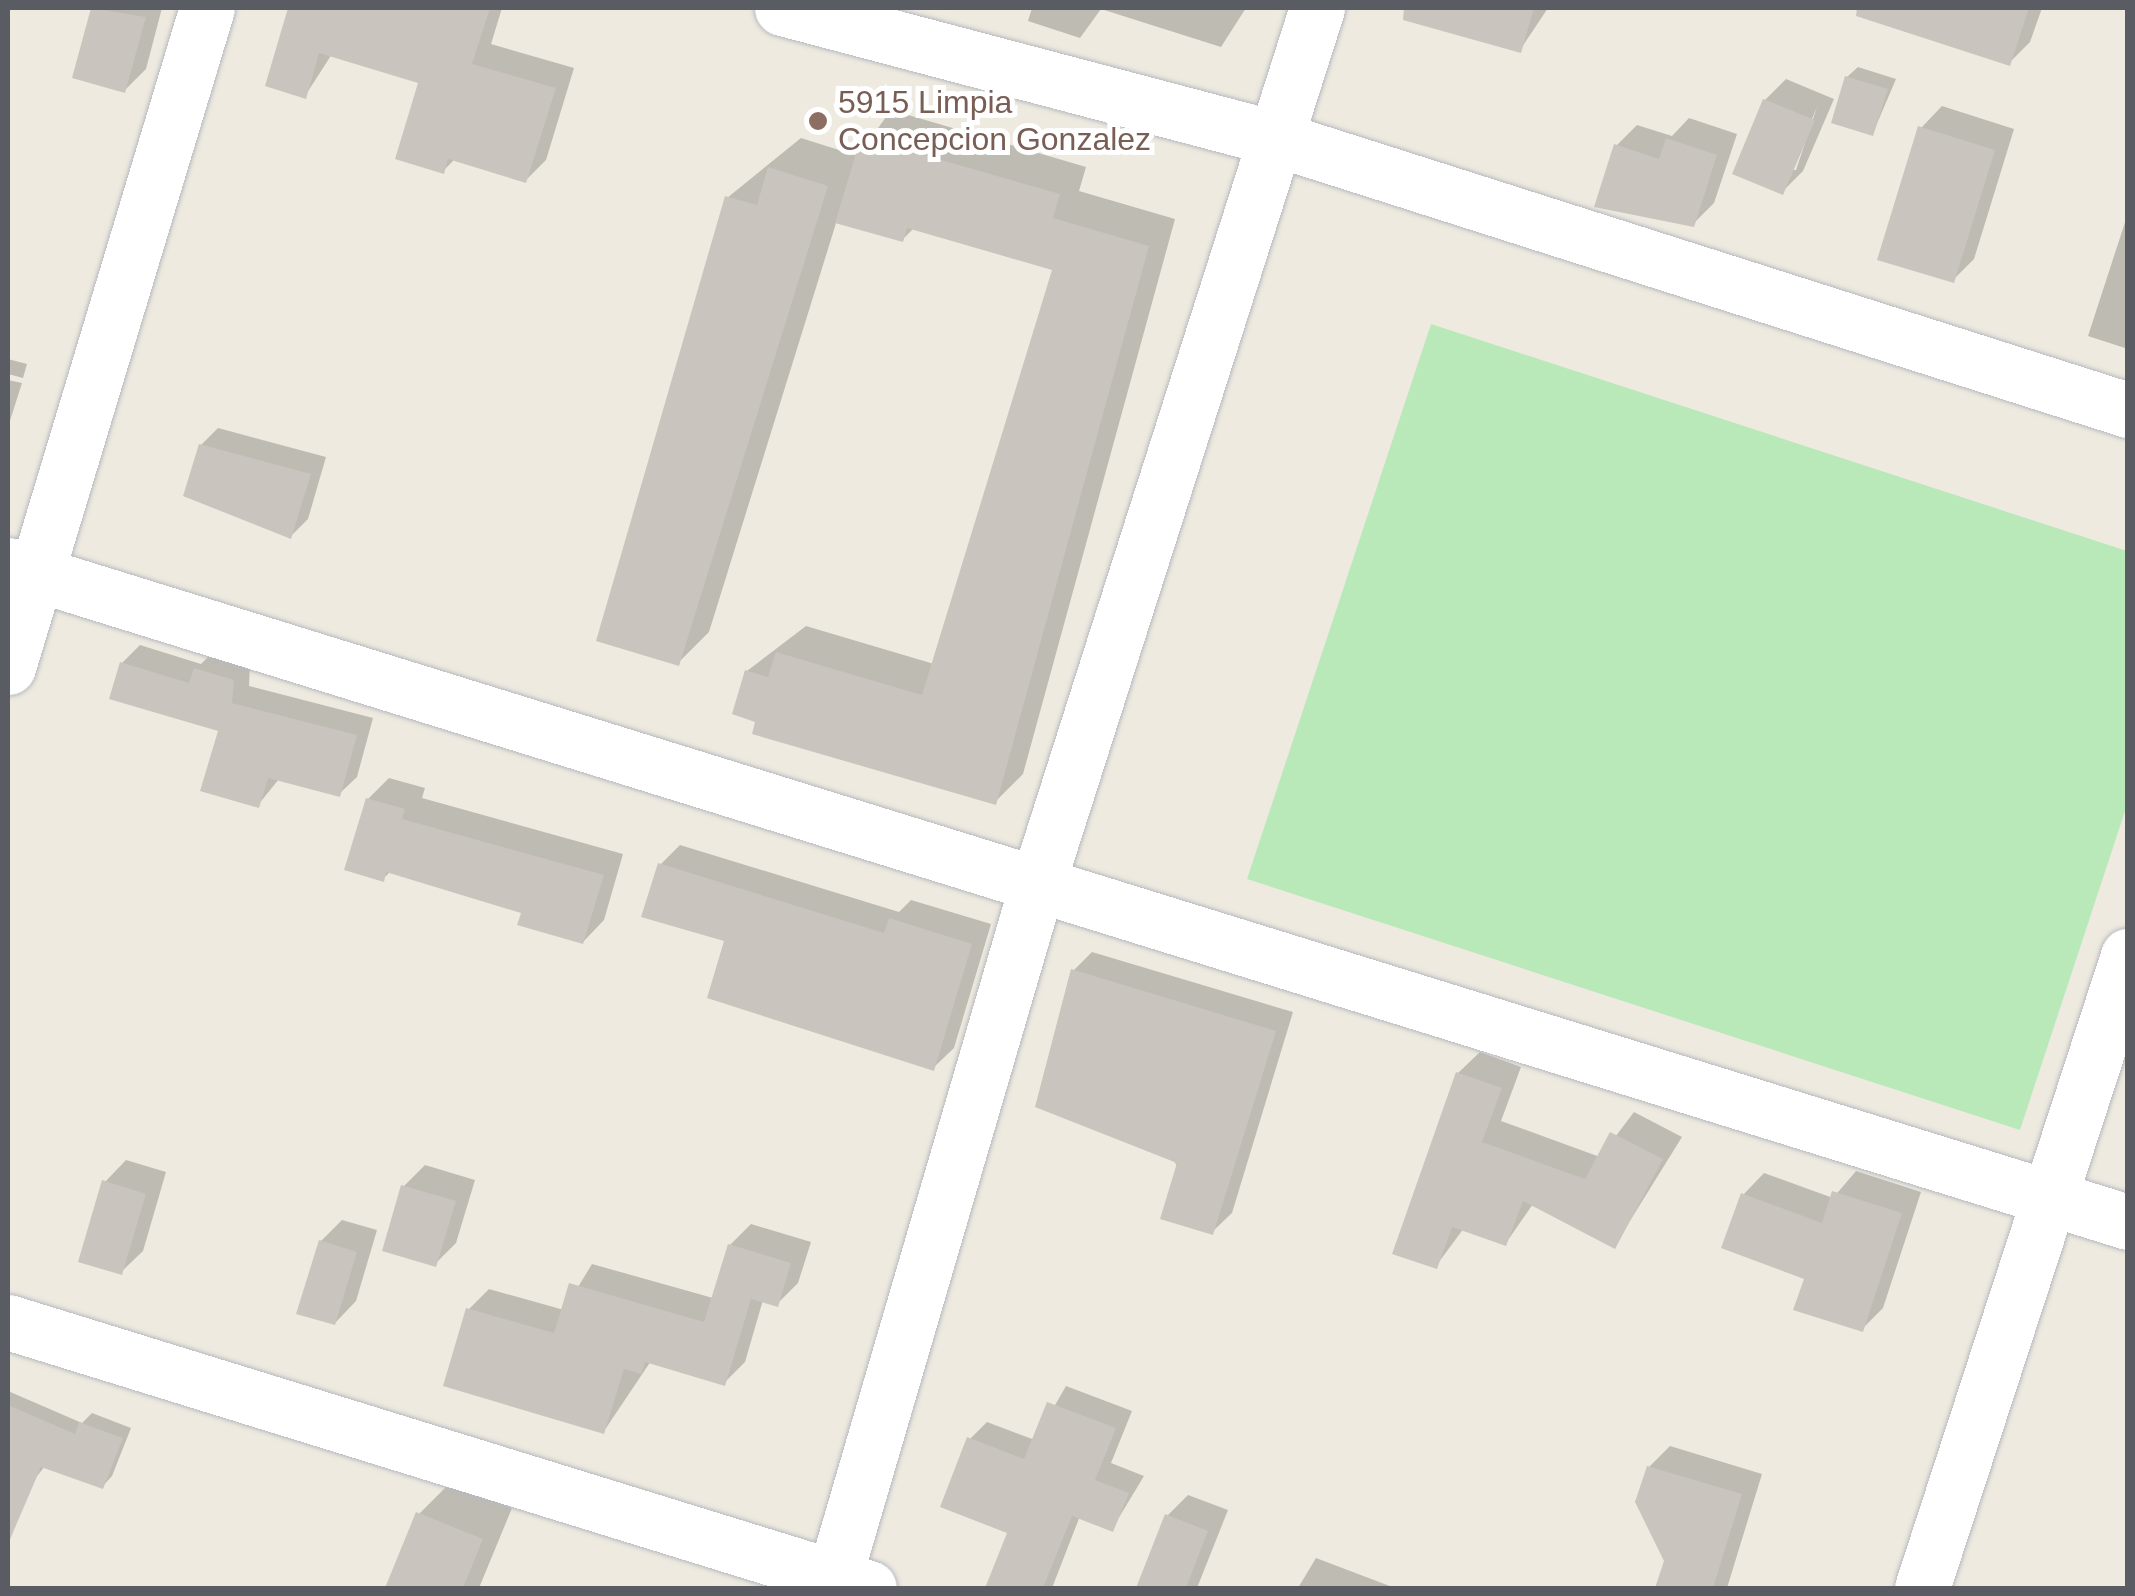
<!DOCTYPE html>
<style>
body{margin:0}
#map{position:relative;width:2135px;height:1596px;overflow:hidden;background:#eeeae0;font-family:Arial,sans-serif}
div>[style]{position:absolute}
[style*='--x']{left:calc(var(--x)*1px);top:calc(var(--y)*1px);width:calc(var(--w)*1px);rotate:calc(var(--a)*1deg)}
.green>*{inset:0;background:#bae9b9}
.shadow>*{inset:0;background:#0003}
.building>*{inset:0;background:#c9c4bd}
.roads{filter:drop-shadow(0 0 2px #b6b9be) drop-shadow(0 0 2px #b6b9be)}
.street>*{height:55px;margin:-27.5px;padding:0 27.5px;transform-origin:27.5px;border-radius:27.5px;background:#fff}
.dots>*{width:28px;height:28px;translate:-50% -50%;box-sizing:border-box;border:5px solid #fff;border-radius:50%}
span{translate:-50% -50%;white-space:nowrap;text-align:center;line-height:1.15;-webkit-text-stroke:10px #fff;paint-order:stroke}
.education-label{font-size:32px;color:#785e54}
.left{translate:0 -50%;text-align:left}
.frame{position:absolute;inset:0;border:10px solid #595d63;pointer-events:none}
</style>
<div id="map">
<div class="green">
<i style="clip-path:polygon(1431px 324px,2127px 551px,2127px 805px,2020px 1130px,1247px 879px)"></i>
</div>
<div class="shadow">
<i style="clip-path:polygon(94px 8px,162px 8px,146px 69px,125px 90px,75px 77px)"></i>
<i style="clip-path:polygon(291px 8px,502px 8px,491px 44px,574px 68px,546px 160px,526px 180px,455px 159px,443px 171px,421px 81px,332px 54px,305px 96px,268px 84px)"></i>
<i style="clip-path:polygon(1032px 8px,1246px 8px,1221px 47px,1101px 9px,1080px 38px,1028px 21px)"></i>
<i style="clip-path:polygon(1468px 8px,1548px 8px,1520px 50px,1460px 33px)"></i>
<i style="clip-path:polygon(1927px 8px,2042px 8px,2030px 42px,2009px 63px,1918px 34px)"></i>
<i style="clip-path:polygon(1858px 67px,1896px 79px,1873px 133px,1847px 77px)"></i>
<i style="clip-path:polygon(evenodd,1786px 79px,1834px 99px,1803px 171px,1782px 192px,1765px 100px,1786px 79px,1817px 107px,1796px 170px,1791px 170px,1817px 107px)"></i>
<i style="clip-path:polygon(1942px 106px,2014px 129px,1974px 259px,1953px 280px,1921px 128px)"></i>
<i style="clip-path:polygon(891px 110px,1086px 167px,1079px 191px,1175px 219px,1023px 774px,995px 802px,758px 720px,747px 671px,806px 626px,934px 664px,1055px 268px,915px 227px,902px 240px,837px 220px,709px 632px,678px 663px,727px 198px,801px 138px,858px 156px)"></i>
<i style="clip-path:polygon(1689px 118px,1737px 134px,1714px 203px,1693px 224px,1616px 146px,1637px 125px,1672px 136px)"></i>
<i style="clip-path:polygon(2128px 213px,2128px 349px,2088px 336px)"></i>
<i style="clip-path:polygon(8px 359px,27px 364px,23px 378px,8px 374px)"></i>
<i style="clip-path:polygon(8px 380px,22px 383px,8px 427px)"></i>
<i style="clip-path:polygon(218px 428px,326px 457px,308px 519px,290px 537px,201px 445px)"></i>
<i style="clip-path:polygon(140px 645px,201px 664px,213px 652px,250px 663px,249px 686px,373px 718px,357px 777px,339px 794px,279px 779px,258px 805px,221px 729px,122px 663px)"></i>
<i style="clip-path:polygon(389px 778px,425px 788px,422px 798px,623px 854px,604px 920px,583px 942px,524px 911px,391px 871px,383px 879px,368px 799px)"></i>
<i style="clip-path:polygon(680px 845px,899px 912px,911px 900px,991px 924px,954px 1048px,933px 1068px,727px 940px,660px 865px)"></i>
<i style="clip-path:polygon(1092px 952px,1293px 1012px,1232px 1213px,1212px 1232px,1073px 971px)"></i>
<i style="clip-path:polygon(1480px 1052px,1521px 1067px,1501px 1121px,1600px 1157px,1634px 1112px,1682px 1137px,1615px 1245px,1533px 1204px,1506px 1243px,1464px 1228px,1436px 1266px,1458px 1073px)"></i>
<i style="clip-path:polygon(126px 1160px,166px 1172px,143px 1251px,121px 1272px,105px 1182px)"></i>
<i style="clip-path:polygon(425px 1165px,475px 1180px,456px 1243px,435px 1264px,404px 1186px)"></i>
<i style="clip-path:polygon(1856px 1171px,1921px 1192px,1883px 1308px,1862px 1329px,1743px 1195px,1764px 1173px,1833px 1198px)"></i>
<i style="clip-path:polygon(342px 1220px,377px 1230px,356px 1301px,335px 1323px,321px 1241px)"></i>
<i style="clip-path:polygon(751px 1224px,811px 1242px,798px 1283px,777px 1304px,763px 1300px,745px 1362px,724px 1383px,651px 1361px,604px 1431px,469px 1309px,489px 1289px,564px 1310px,592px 1264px,713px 1298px,730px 1245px)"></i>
<i style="clip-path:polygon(1066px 1386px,1132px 1411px,1111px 1463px,1144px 1476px,1112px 1529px,1080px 1516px,1052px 1588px,988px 1588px,1010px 1532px,970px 1439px,987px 1422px,1035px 1440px)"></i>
<i style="clip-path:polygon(8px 1391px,82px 1423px,92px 1413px,131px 1428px,112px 1476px,102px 1487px,45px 1466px,34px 1480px,8px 1467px)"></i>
<i style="clip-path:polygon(1670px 1446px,1762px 1474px,1727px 1588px,1658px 1588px,1666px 1560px,1649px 1467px)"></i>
<i style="clip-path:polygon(450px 1483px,512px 1508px,479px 1588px,388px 1588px,419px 1514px)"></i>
<i style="clip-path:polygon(1188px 1495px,1228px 1510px,1197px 1588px,1138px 1588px,1167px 1516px)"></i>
<i style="clip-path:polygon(1316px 1558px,1395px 1588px,1298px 1588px)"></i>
</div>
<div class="building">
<i style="clip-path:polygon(91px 8px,146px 17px,125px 93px,72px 78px)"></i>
<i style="clip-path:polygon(288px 8px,490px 8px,472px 64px,556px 88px,526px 183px,448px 159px,444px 174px,395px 159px,418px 83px,319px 53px,306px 99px,265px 86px)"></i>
<i style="clip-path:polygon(1404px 8px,1534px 8px,1521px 53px,1403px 20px)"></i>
<i style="clip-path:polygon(1857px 8px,2029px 8px,2010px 66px,1856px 16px)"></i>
<i style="clip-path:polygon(1845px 76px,1888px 89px,1873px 136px,1831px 123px)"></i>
<i style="clip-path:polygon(1763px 99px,1815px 120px,1783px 195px,1732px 174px)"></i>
<i style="clip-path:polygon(1918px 126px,1995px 150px,1954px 283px,1877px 260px)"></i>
<i style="clip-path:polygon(861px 137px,1060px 194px,1053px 218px,1149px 246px,996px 805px,752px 734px,755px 722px,732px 714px,745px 670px,768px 677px,776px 652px,922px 695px,1052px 270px,907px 228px,903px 242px,835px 223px)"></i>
<i style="clip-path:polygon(1666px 138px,1717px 155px,1694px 227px,1594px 207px,1614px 144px,1659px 159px)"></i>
<i style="clip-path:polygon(768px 167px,828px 186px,679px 666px,596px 641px,725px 196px,757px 205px)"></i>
<i style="clip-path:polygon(199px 444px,311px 474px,291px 539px,183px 496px)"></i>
<i style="clip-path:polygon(120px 662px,189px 683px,194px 668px,234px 680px,232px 703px,357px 735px,340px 797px,268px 778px,259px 808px,200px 791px,218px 731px,109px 699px)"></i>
<i style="clip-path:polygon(366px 798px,405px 809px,402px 819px,604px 875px,583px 944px,517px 925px,521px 913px,386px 872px,384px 882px,344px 870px)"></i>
<i style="clip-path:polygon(658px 863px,884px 933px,889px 918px,972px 944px,934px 1071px,707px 998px,724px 941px,641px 917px)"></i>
<i style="clip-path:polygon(1071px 969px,1276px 1031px,1213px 1235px,1160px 1219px,1177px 1163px,1035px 1107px)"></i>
<i style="clip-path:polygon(1456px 1072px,1502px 1088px,1482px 1142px,1585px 1179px,1610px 1132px,1663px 1159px,1615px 1249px,1523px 1201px,1506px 1246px,1452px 1227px,1437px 1269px,1392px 1254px)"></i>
<i style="clip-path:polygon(102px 1180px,146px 1194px,122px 1275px,78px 1262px)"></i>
<i style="clip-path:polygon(401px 1185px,456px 1201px,436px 1267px,382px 1251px)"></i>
<i style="clip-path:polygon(1832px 1191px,1902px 1213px,1863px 1332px,1793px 1310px,1804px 1279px,1721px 1248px,1741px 1193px,1822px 1223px)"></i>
<i style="clip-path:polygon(319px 1240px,357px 1252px,335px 1325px,296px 1314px)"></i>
<i style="clip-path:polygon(728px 1244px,791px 1263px,778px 1307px,751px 1299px,725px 1386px,645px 1362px,641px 1374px,624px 1369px,604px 1434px,443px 1386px,466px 1308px,554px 1333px,569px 1283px,704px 1322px)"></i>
<i style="clip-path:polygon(1047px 1402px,1116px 1428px,1095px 1480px,1129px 1493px,1113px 1532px,1072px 1516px,1043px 1588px,985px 1588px,1007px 1533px,940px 1507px,967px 1437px,1024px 1459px)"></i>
<i style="clip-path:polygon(8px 1405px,75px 1434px,79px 1422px,123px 1438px,103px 1489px,41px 1467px,8px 1544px)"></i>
<i style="clip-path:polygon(1647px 1466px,1742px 1494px,1713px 1588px,1655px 1588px,1664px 1561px,1635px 1502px)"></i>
<i style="clip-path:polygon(416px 1512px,483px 1539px,463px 1588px,385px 1588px)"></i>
<i style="clip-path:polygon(1165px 1514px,1208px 1531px,1186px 1588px,1136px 1588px)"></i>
</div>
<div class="roads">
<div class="street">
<i style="--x:782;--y:8;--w:509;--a:14.8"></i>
<i style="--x:1274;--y:138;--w:896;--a:17.67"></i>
<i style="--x:8;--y:565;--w:2219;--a:17.22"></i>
<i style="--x:8;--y:667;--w:688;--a:-73.2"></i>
<i style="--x:8;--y:1322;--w:901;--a:17.17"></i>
<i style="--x:831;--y:1588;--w:733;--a:-73.67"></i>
<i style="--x:1037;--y:885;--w:921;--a:-72.29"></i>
<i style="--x:1922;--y:1588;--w:665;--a:-71.95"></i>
</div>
</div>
<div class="dots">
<i style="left:818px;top:121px;background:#8d6e63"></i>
</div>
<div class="education-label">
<span class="left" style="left:838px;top:121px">5915 Limpia<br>Concepcion Gonzalez</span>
</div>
<div class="frame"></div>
</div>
